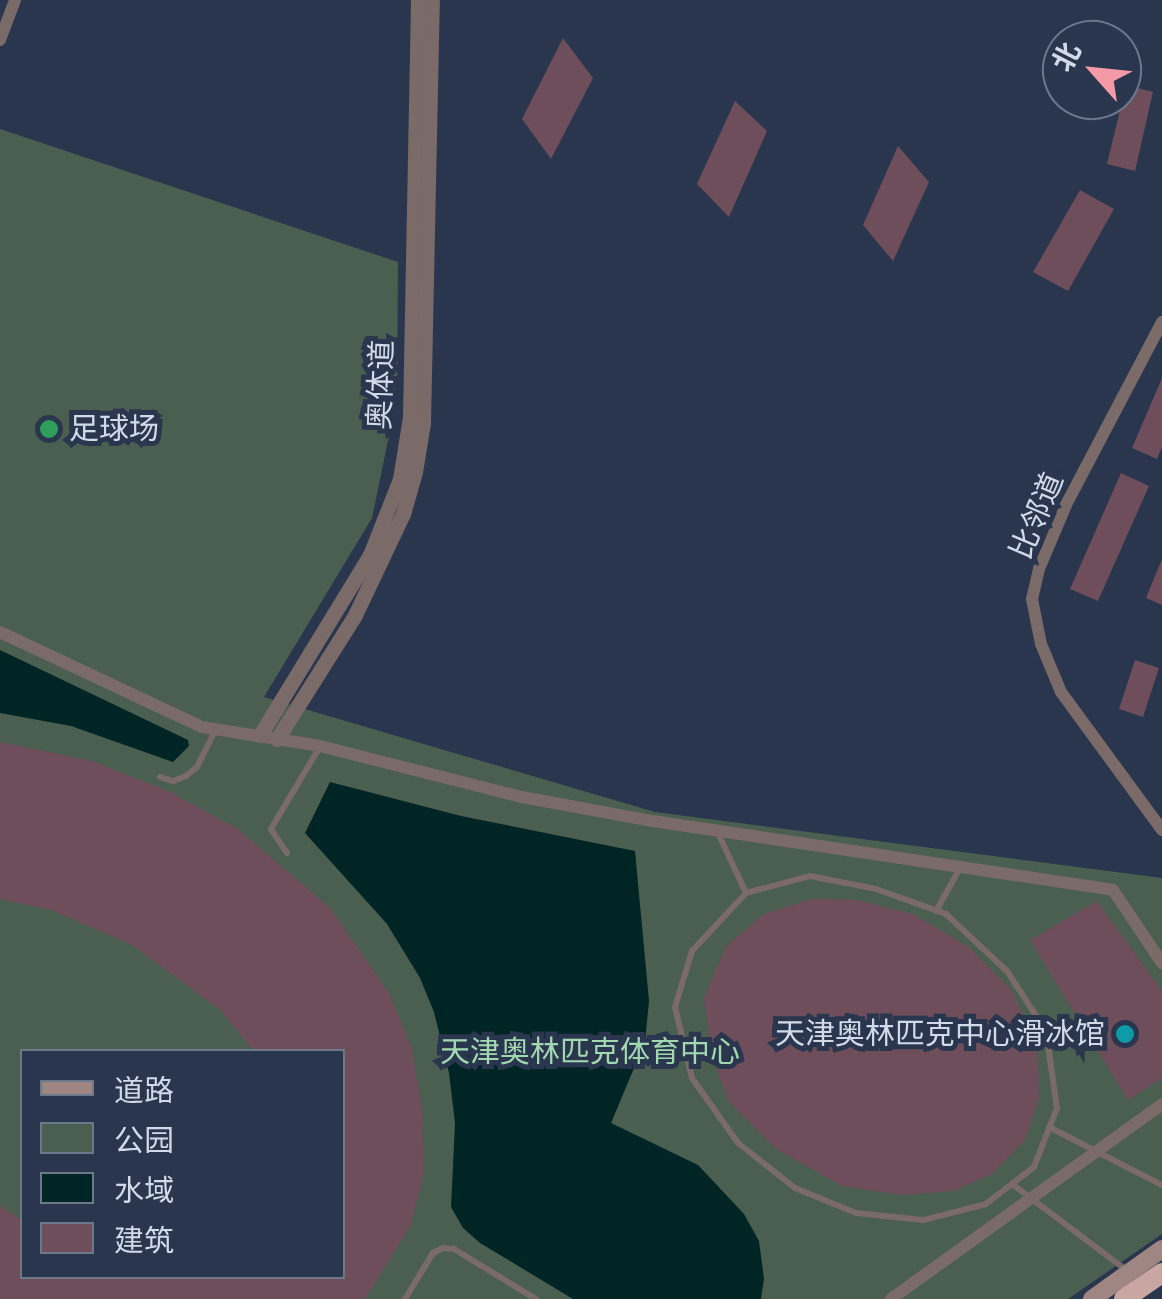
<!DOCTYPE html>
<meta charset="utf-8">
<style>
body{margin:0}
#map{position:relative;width:1162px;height:1299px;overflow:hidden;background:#29364e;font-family:Roboto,"Noto Sans SC",sans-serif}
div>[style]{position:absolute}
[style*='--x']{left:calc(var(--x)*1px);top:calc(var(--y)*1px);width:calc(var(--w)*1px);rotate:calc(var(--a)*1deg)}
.green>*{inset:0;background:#4a5f50}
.water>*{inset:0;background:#012525}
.building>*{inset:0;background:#6d4e5a}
.service>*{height:6px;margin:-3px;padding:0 3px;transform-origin:3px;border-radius:3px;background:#7a6a68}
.minor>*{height:12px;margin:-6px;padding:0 6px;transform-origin:6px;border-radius:6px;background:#7a6a68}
.tertiary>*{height:15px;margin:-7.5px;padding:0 7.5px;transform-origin:7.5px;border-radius:7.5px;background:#7a6a68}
.secondary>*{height:18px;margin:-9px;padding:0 9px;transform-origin:9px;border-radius:9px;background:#9f8683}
.trunk-bridge>*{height:20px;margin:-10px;padding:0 10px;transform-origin:10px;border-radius:10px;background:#c9a6a1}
.dots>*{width:28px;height:28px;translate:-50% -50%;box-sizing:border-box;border:5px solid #29364e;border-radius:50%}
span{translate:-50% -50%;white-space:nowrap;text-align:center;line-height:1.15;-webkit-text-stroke:10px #29364e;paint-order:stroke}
.street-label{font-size:30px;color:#d1dae9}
.poi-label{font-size:30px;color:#d1dae9}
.left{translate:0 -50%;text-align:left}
.right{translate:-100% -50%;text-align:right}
.park-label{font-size:30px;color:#a1d8b0}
.legend{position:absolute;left:20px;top:1049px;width:325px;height:230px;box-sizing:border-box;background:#29364e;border:2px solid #6c788c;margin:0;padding:12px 18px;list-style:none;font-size:30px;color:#d1dae9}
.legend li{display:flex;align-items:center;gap:20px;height:50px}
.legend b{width:50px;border:2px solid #6c788c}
.north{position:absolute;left:1042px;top:20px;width:100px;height:100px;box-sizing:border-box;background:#29364e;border:2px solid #6c788c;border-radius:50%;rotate:297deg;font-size:28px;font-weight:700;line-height:40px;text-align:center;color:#d1dae9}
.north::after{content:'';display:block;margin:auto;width:35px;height:45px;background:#f49aa6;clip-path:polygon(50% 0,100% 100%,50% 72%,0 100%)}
</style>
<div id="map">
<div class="green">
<i style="clip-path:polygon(evenodd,0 129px,398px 262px,397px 397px,372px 518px,264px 697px,655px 812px,1162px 878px,1162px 1234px,1068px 1299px,0 1299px,0 129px,22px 1052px,342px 1052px,342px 1276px,22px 1276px,22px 1052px)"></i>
</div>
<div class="water">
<i style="clip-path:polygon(0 650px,188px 740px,189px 746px,173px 762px,71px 726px,0 713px)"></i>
<i style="clip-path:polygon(330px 782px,461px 816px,635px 851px,649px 1001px,645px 1042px,611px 1123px,698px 1165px,744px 1214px,759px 1241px,764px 1279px,761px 1299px,573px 1299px,480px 1243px,463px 1228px,451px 1207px,455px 1123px,449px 1073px,434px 1012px,420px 978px,387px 924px,305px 833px)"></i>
</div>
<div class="building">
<i style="clip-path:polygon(563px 38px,593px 78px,551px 159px,522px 119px)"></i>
<i style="clip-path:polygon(1126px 85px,1153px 92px,1135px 171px,1107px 164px)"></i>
<i style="clip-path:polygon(735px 101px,767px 131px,729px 217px,697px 184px)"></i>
<i style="clip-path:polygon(898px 146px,929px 182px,893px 261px,863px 225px)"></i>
<i style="clip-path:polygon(1080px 190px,1114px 209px,1068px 291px,1033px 272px)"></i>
<i style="clip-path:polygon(1162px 378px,1162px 447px,1157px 459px,1132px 448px)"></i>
<i style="clip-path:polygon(1121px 473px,1149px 486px,1098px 601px,1070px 589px)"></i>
<i style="clip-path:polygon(1162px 559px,1162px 605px,1146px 598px)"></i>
<i style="clip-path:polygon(1135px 660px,1159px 668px,1143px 717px,1119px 709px)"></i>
<i style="clip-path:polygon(0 742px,92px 761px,166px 790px,238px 829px,330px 908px,389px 993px,412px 1049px,422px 1111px,424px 1171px,411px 1225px,365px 1299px,0 1299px,0 1206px,22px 1220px,22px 1276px,342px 1276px,342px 1052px,255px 1052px,219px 1009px,132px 945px,51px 910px,0 899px)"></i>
<i style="clip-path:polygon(811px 899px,857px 900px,913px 914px,969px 947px,1011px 990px,1037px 1042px,1039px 1098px,1025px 1140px,992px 1174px,954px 1191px,900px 1195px,842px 1186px,776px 1149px,728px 1101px,711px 1053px,704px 998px,726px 946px,764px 914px)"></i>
<i style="clip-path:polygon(1097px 901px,1162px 991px,1162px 1078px,1128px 1100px,1030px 940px)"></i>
</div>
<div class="service">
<i style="--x:160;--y:777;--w:14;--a:17"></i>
<i style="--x:173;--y:781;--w:14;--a:-21"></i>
<i style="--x:186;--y:776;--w:14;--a:-39"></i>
<i style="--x:197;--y:767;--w:40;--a:-63.4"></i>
<i style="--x:718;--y:833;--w:66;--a:65"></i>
<i style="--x:746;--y:893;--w:66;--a:-14.9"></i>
<i style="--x:810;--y:876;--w:67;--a:11.1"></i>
<i style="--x:876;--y:889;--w:74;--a:19.7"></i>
<i style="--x:946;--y:914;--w:83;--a:43.1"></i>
<i style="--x:1007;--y:971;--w:72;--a:57"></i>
<i style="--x:1046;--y:1031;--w:78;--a:81.9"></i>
<i style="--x:1057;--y:1108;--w:63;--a:111.3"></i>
<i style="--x:1034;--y:1167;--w:61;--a:142.4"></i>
<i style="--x:986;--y:1204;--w:65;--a:165.7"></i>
<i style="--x:923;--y:1220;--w:67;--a:-174"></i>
<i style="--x:856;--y:1213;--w:66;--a:-157.7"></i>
<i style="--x:795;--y:1188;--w:73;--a:-141.7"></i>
<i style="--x:738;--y:1143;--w:80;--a:-125.3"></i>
<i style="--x:692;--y:1078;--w:73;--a:-103.5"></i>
<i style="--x:675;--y:1007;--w:59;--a:-73.1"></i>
<i style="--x:692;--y:951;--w:79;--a:-47"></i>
<i style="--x:287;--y:853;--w:29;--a:-124"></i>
<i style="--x:271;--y:829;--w:94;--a:-59.3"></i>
<i style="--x:936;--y:911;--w:49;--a:-60.8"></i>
<i style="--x:1049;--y:1127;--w:127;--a:27.2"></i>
<i style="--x:1012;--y:1184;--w:143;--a:37"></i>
<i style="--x:405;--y:1299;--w:54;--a:-58.7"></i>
<i style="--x:433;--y:1253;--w:11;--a:-27"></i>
<i style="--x:443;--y:1248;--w:11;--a:5"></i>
<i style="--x:454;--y:1249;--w:96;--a:31.4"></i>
</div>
<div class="minor">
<i style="--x:0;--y:40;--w:43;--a:-69.4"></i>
<i style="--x:1162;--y:322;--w:207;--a:117.7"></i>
<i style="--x:1066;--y:505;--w:69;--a:112.9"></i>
<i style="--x:1039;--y:569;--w:31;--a:103"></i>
<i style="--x:1032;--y:599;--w:46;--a:78.7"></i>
<i style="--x:1041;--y:644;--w:52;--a:67.4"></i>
<i style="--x:1061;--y:692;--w:171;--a:53.8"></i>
<i style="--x:0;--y:632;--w:223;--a:25.2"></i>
<i style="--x:202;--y:727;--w:120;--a:9.1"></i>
<i style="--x:320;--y:746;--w:208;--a:14.2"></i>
<i style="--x:522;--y:797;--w:126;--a:10.5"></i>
<i style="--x:646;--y:820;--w:472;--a:8.5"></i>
<i style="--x:1113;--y:890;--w:88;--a:56.1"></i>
<i style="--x:891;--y:1299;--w:334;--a:-35.7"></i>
</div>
<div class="tertiary">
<i style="--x:260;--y:735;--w:211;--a:-58.6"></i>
<i style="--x:370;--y:555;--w:82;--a:-68.5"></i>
<i style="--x:400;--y:479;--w:63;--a:-80.8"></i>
<i style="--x:410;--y:417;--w:417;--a:-88.9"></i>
<i style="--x:277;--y:739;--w:146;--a:-57.8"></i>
<i style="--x:355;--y:615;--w:112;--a:-64.6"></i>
<i style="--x:403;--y:514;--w:44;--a:-74.1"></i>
<i style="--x:415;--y:472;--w:50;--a:-80.7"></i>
<i style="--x:423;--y:423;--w:423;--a:-88.8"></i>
</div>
<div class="secondary">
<i style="--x:1092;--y:1299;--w:86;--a:-35.5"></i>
</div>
<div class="trunk-bridge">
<i style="--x:1124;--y:1299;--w:46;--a:-34.4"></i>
</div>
<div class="dots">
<i style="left:49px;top:429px;background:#2e9e5b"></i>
<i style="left:1125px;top:1034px;background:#0f9aa8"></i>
</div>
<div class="street-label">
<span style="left:381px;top:385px;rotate:-88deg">奥体道</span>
<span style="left:1037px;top:516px;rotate:-67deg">比邻道</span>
</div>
<div class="poi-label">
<span class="left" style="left:69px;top:429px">足球场</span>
<span class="right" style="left:1105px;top:1034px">天津奥林匹克中心滑冰馆</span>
</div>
<div class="park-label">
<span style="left:590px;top:1052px">天津奥林匹克体育中心</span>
</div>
<ul class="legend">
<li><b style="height:12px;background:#9f8683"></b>道路</li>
<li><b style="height:28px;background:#4a5f50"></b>公园</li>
<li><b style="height:28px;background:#012525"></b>水域</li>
<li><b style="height:28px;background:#6d4e5a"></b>建筑</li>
</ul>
<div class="north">北</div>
</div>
